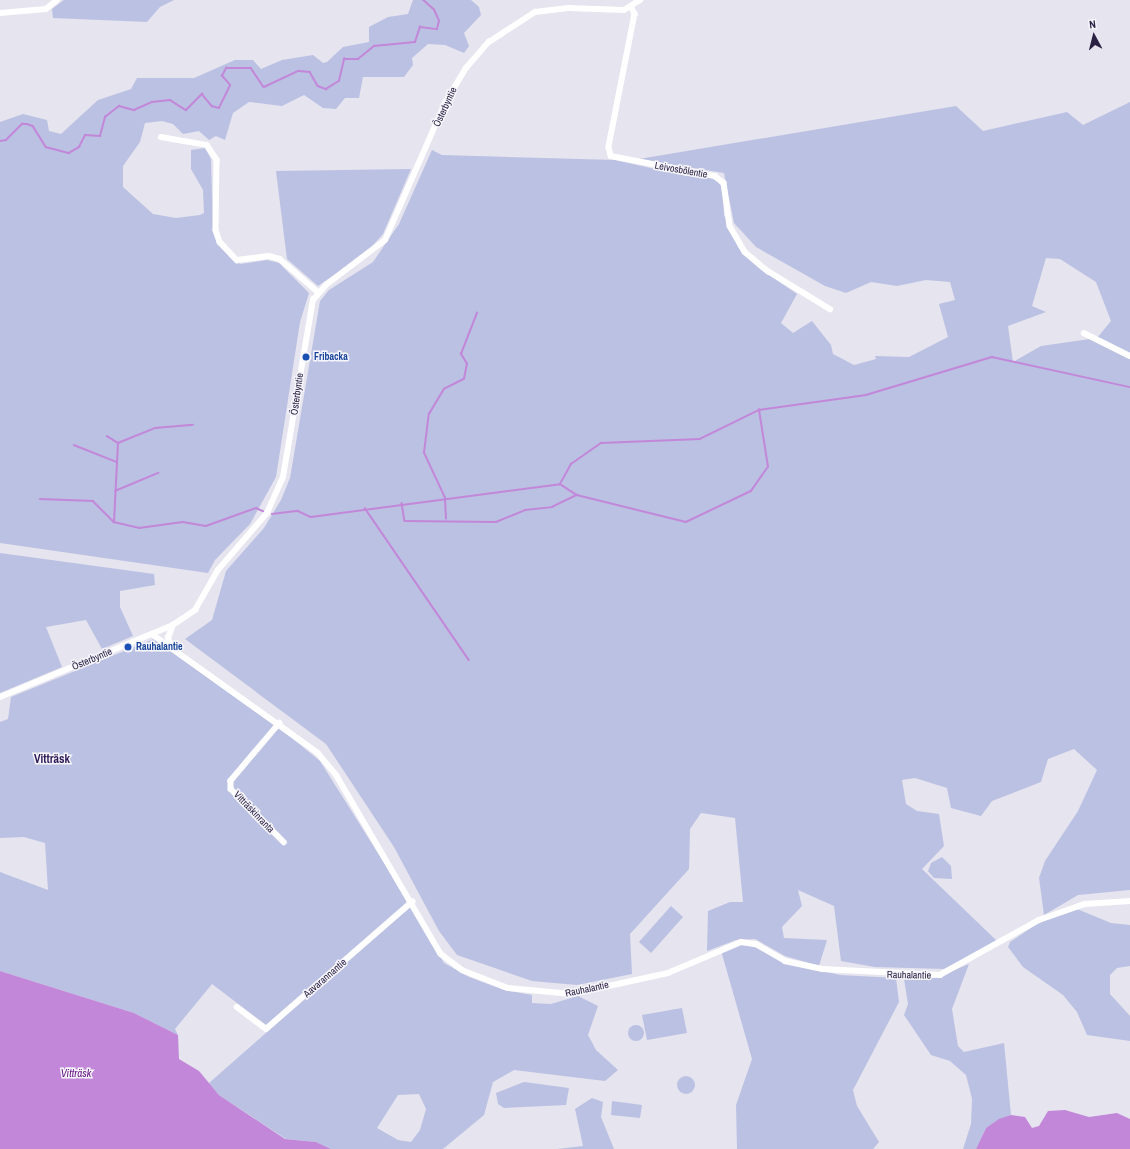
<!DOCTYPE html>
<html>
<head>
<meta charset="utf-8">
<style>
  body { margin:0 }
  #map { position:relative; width:1130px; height:1149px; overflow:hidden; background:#e5e4ef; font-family:"Archivo Narrow",sans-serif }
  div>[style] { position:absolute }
  .green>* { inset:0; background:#bbc1e2 }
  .round { border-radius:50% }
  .water>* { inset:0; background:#c287d9 }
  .stream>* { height:1.5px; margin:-0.75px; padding:0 0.75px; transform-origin:0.75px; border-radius:0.75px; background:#c287d9 }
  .minor>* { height:5.5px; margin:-2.75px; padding:0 2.75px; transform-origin:2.75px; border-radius:2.75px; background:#fff }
  .dots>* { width:11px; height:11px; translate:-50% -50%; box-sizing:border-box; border:2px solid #f5f5fb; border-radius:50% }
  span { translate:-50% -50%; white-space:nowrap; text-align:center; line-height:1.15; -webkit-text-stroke:3px #f5f5fb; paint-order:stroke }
  .street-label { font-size:10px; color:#2b2143 }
  .transit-label { font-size:10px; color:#164399; font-weight:700 }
  .left { translate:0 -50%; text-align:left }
  .water-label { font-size:11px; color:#671486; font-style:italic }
  .quarter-label { font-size:12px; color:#2e1a57; font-weight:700 }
  .north { position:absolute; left:1074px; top:16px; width:40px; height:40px; -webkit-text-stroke:3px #f5f5fb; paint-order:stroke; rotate:353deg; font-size:11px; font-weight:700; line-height:16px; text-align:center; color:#2b2143 }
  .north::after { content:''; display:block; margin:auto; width:14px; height:18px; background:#2b2143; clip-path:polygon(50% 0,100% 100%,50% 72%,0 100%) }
</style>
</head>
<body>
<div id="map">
  <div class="green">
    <i style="clip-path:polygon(64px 0,174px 0,160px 7px,147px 22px,53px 18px,52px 9px)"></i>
    <i style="clip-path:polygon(413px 0,471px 0,479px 7px,481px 15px,464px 33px,469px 46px,464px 53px,445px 45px,428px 44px,412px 58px,413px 65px,404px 77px,363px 77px,359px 98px,345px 98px,336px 109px,323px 108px,304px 95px,282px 106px,249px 102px,233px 113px,225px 140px,216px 136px,209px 140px,199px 131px,183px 134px,173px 124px,162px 121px,145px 123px,140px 142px,123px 166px,123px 187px,153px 214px,176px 218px,200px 215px,204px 213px,203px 190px,191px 169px,191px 150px,205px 148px,211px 159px,213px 233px,219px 246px,240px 264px,267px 260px,279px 263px,309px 293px,300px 322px,276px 477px,250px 524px,215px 560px,208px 573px,0 543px,0 122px,23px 114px,47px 120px,49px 131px,61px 134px,98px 100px,131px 89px,137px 78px,194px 78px,235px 60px,253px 60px,261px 69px,282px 60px,313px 55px,323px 63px,327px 62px,343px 47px,369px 42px,369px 27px,388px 17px,408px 14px)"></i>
    <i style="clip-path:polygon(1130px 102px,1130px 353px,1097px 338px,1111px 321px,1096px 282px,1060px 259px,1046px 258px,1032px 306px,1046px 312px,1008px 326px,1013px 362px,1041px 346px,1090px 339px,1130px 359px,1130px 890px,1078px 895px,1044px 915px,1039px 878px,1045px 861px,1078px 811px,1097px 770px,1074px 749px,1048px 759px,1041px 782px,992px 801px,981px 816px,951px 808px,947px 788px,915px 778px,902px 780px,906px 804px,917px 811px,939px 814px,944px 846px,922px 869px,997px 941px,944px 969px,875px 967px,841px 961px,834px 906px,798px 890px,802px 906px,782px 927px,784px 938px,827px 940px,819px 966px,785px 956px,755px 939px,736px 940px,707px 951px,708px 911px,730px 902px,743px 902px,735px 818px,701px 813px,690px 829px,689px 869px,630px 934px,632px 974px,577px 985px,532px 981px,457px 955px,439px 931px,394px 847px,326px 744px,185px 639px,212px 620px,226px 571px,264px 528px,281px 500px,290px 478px,320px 301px,329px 290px,373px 262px,399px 224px,432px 150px,442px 155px,615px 160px,686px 176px,704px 175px,717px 181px,723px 188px,724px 215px,738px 247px,759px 268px,797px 294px,781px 323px,793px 333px,812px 321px,831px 345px,833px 354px,854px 365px,876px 359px,875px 356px,909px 357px,948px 337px,939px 304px,955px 300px,950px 282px,926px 280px,897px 286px,871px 282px,846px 293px,825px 286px,756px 247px,734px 223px,724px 173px,639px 159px,956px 106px,983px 131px,1067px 112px,1083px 125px)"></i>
    <i style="clip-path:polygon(411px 169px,383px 234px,366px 253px,318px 286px,287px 259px,276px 171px)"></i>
    <i style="clip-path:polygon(0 553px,154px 574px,155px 585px,120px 591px,120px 607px,133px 636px,102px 649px,86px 620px,46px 627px,62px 667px,0 693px)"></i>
    <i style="clip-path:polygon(154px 639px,271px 721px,320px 761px,408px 901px,266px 1025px,212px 984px,175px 1029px,178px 1035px,134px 1013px,0 971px,0 872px,48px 890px,45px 843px,24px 837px,0 838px,0 722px,8px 719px,11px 697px)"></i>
    <i style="clip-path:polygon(942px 857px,951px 866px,952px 879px,934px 878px,928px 871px,931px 863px)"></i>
    <i style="clip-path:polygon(evenodd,411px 906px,444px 963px,469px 977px,504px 990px,532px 995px,532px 1003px,551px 1004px,578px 996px,598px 1006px,588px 1035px,596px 1050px,618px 1070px,605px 1081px,514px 1070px,493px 1082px,484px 1115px,443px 1149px,331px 1149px,316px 1142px,286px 1139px,219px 1095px,209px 1083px,411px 906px,419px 1094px,426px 1109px,420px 1130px,411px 1142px,398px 1140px,377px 1128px,398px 1095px,419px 1094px)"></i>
    <i style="clip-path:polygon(671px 906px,683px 917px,651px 953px,639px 942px)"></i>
    <i style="clip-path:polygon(1077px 909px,1111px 923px,1130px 925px,1130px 966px,1117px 968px,1110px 975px,1110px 994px,1130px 1016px,1130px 1041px,1087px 1035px,1077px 1012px,1063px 995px,1023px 967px,1008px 947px,1010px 942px,1040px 922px)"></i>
    <i style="clip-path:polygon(742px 944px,755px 946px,783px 962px,840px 975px,896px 978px,899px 1002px,853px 1090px,857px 1106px,879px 1142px,873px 1149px,737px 1149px,736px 1105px,752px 1059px,722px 954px,724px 949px)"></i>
    <i style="clip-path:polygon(969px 964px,952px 1009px,958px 1046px,964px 1052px,1004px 1043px,1011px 1115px,986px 1128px,976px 1149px,963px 1149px,971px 1124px,972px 1099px,966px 1075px,950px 1061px,931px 1055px,904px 1015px,908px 1004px,904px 979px,935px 978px)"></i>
    <i style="clip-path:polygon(682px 1008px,687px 1033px,647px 1040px,642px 1015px)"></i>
    <i class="round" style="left:628px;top:1025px;width:16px;height:16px"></i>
    <i class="round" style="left:677px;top:1076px;width:18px;height:18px"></i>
    <i style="clip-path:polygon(524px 1082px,569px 1088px,566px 1105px,504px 1108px,498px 1104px,496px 1093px)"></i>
    <i style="clip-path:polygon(592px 1098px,603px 1102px,601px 1117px,614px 1149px,557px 1149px,583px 1146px,575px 1109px)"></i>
    <i style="clip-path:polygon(612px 1101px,642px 1105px,640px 1118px,611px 1115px)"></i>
  </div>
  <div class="water">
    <i style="clip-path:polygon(0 971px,134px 1013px,178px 1035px,179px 1059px,199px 1071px,219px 1095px,285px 1139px,316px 1142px,331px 1149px,0 1149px)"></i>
    <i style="clip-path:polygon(1065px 1110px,1089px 1117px,1117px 1113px,1130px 1119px,1130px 1149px,976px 1149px,986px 1128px,999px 1119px,1011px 1115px,1025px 1117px,1032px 1128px,1039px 1126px,1048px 1111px)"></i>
  </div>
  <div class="stream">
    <i style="left:0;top:141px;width:6px;rotate:-9deg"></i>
    <i style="left:6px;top:140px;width:23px;rotate:-45deg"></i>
    <i style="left:22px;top:124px;width:5px"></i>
    <i style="left:27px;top:124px;width:6px;rotate:18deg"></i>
    <i style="left:33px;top:126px;width:25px;rotate:58deg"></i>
    <i style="left:46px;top:147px;width:24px;rotate:15deg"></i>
    <i style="left:69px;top:153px;width:12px;rotate:-31deg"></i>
    <i style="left:79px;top:147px;width:13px;rotate:-63deg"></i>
    <i style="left:85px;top:135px;width:15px;rotate:4deg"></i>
    <i style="left:100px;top:136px;width:20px;rotate:-75deg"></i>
    <i style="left:105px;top:117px;width:18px;rotate:-38deg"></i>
    <i style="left:119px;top:106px;width:16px;rotate:15deg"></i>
    <i style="left:134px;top:110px;width:20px;rotate:-24deg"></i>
    <i style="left:152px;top:102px;width:18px;rotate:-6deg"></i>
    <i style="left:170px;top:100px;width:19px;rotate:32deg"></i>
    <i style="left:186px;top:110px;width:23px;rotate:-45deg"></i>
    <i style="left:202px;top:94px;width:16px;rotate:50deg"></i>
    <i style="left:212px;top:106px;width:7px;rotate:16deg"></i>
    <i style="left:219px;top:108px;width:25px;rotate:-64deg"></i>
    <i style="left:230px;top:85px;width:12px;rotate:-132deg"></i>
    <i style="left:222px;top:76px;width:9px;rotate:-63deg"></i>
    <i style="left:226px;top:68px;width:25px"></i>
    <i style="left:251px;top:68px;width:23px;rotate:56deg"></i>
    <i style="left:264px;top:87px;width:38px;rotate:-25deg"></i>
    <i style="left:299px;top:71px;width:11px;rotate:5deg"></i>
    <i style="left:310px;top:72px;width:16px;rotate:60deg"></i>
    <i style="left:318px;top:86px;width:9px;rotate:21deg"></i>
    <i style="left:326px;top:89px;width:15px;rotate:-32deg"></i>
    <i style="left:339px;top:81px;width:23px;rotate:-77deg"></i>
    <i style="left:344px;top:59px;width:14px"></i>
    <i style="left:358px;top:59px;width:21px;rotate:-39deg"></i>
    <i style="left:374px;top:46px;width:41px;rotate:-5.6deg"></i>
    <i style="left:415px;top:42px;width:16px;rotate:-72deg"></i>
    <i style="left:420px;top:27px;width:17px;rotate:7deg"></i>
    <i style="left:437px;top:29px;width:8px;rotate:-76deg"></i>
    <i style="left:439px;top:21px;width:12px;rotate:-114deg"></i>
    <i style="left:434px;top:10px;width:15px;rotate:-138deg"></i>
    <i style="left:107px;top:436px;width:13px;rotate:32deg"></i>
    <i style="left:74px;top:445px;width:46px;rotate:21.6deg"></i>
    <i style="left:560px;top:484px;width:20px;rotate:33deg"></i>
    <i style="left:577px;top:495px;width:112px;rotate:13.9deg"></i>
    <i style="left:686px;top:522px;width:72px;rotate:-25.5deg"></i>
    <i style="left:751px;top:491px;width:29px;rotate:-55deg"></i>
    <i style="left:768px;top:467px;width:58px;rotate:-99deg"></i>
    <i style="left:115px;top:491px;width:47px;rotate:-22.7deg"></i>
    <i style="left:40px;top:499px;width:53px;rotate:2.2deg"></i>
    <i style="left:93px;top:501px;width:30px;rotate:45deg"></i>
    <i style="left:114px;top:522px;width:26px;rotate:13deg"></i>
    <i style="left:139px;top:528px;width:44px;rotate:-7.8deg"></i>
    <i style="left:183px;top:522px;width:23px;rotate:10deg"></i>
    <i style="left:206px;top:526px;width:53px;rotate:-19.8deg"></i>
    <i style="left:256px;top:508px;width:8px;rotate:23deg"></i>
    <i style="left:402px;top:503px;width:18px;rotate:81deg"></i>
    <i style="left:405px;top:521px;width:91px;rotate:0.6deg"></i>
    <i style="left:496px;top:522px;width:31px;rotate:-22deg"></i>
    <i style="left:525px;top:510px;width:27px;rotate:-6deg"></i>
    <i style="left:552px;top:507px;width:28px;rotate:-26deg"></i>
    <i style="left:365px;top:508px;width:184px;rotate:55.6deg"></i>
    <i style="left:272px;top:514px;width:26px;rotate:-7deg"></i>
    <i style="left:298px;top:511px;width:14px;rotate:25deg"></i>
    <i style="left:311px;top:517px;width:251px;rotate:-7.5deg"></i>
    <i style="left:560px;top:484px;width:23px;rotate:-61deg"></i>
    <i style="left:571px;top:464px;width:37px;rotate:-35deg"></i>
    <i style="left:601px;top:443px;width:99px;rotate:-2.3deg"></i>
    <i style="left:700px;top:439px;width:66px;rotate:-26.2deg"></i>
    <i style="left:759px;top:410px;width:108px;rotate:-8deg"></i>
    <i style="left:866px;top:395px;width:132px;rotate:-16.8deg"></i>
    <i style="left:992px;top:357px;width:141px;rotate:12.3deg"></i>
    <i style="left:446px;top:519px;width:21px;rotate:-93deg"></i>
    <i style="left:445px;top:498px;width:50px;rotate:-115deg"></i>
    <i style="left:424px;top:453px;width:39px;rotate:-83deg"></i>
    <i style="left:429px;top:414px;width:29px;rotate:-59deg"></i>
    <i style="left:444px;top:389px;width:22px;rotate:-27deg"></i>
    <i style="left:464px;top:379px;width:15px;rotate:-79deg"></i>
    <i style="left:467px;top:364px;width:12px;rotate:-121deg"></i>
    <i style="left:461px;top:354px;width:44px;rotate:-68.7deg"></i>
    <i style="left:114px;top:522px;width:79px;rotate:-87.1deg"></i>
    <i style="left:118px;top:443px;width:40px;rotate:-22deg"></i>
    <i style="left:155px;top:428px;width:38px;rotate:-5deg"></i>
  </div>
  <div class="minor">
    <i style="left:632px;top:8px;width:7px;rotate:63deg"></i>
    <i style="left:635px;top:14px;width:136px;rotate:101.1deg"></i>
    <i style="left:609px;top:147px;width:9px;rotate:77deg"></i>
    <i style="left:611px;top:156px;width:106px;rotate:10.9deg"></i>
    <i style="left:715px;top:176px;width:11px;rotate:38deg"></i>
    <i style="left:724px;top:183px;width:43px;rotate:82.1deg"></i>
    <i style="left:730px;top:226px;width:30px;rotate:60deg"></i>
    <i style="left:745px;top:252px;width:30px;rotate:40deg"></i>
    <i style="left:768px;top:271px;width:73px;rotate:31.5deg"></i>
    <i style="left:0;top:13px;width:46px;rotate:-5deg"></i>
    <i style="left:46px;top:9px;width:14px;rotate:-39deg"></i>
    <i style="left:161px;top:137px;width:47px;rotate:9.9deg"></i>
    <i style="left:207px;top:145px;width:18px;rotate:56deg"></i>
    <i style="left:217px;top:160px;width:70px;rotate:90.8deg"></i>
    <i style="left:216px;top:230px;width:13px;rotate:72deg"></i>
    <i style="left:220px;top:242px;width:25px;rotate:47deg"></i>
    <i style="left:237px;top:260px;width:32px;rotate:-7deg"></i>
    <i style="left:269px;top:256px;width:11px;rotate:15deg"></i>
    <i style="left:280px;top:259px;width:50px;rotate:41deg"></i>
    <i style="left:1084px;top:333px;width:51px;rotate:26.6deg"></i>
    <i style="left:152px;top:634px;width:204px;rotate:35.6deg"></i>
    <i style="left:318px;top:753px;width:30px;rotate:50deg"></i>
    <i style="left:337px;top:776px;width:206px;rotate:59.7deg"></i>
    <i style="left:441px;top:954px;width:26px;rotate:37deg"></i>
    <i style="left:462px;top:970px;width:49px;rotate:21.4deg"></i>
    <i style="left:508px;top:988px;width:64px;rotate:5.4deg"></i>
    <i style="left:572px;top:994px;width:98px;rotate:-12.3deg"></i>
    <i style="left:668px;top:973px;width:79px;rotate:-23deg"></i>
    <i style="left:741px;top:942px;width:15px;rotate:8deg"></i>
    <i style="left:756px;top:944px;width:34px;rotate:30deg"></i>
    <i style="left:785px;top:961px;width:38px;rotate:12deg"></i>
    <i style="left:822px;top:969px;width:118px;rotate:2.9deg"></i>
    <i style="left:940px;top:975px;width:113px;rotate:-29.1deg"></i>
    <i style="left:1039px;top:920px;width:49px;rotate:-19.2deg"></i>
    <i style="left:1085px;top:904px;width:45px;rotate:-3.8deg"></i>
    <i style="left:171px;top:646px;width:9px;rotate:-111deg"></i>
    <i style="left:168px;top:638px;width:14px;rotate:-69deg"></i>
    <i style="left:0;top:697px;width:187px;rotate:-22.6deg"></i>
    <i style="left:173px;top:625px;width:27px;rotate:-34deg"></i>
    <i style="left:195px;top:610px;width:46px;rotate:-60.1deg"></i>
    <i style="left:218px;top:570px;width:75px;rotate:-49.3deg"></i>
    <i style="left:267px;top:513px;width:39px;rotate:-66deg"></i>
    <i style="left:283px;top:477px;width:180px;rotate:-80.4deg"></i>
    <i style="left:313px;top:300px;width:20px;rotate:-49deg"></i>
    <i style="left:326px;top:285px;width:74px;rotate:-37.3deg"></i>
    <i style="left:385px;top:240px;width:150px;rotate:-66.3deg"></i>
    <i style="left:445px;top:103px;width:41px;rotate:-59deg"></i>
    <i style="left:466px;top:68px;width:35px;rotate:-49deg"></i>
    <i style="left:489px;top:42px;width:55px;rotate:-33.1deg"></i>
    <i style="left:535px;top:12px;width:33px;rotate:-7deg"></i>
    <i style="left:568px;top:8px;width:56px;rotate:2deg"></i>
    <i style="left:624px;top:10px;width:19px;rotate:-32deg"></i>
    <i style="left:280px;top:723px;width:76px;rotate:130.2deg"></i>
    <i style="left:231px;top:781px;width:8px;rotate:90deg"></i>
    <i style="left:231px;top:789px;width:75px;rotate:45deg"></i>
    <i style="left:237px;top:1007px;width:36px;rotate:37deg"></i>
    <i style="left:266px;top:1029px;width:194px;rotate:-41deg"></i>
  </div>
  <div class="dots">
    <i style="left:306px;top:357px;background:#1a4fb4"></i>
    <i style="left:128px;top:647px;background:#1a4fb4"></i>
  </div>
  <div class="street-label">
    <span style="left:445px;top:107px;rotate:-65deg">Österbyntie</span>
    <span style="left:681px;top:170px;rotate:10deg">Leivosbölentie</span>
    <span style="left:297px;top:394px;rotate:-82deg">Österbyntie</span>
    <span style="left:92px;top:659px;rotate:-23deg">Österbyntie</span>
    <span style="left:254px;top:812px;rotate:46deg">Vitträskinranta</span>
    <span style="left:909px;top:975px;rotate:1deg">Rauhalantie</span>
    <span style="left:325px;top:978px;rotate:-41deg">Aavarannantie</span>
    <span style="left:587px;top:989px;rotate:-12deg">Rauhalantie</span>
  </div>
  <div class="transit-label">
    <span class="left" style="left:314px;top:357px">Fribacka</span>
    <span class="left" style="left:136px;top:647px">Rauhalantie</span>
  </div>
  <div class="water-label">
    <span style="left:76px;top:1073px">Vitträsk</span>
  </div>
  <div class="quarter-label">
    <span style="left:52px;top:760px">Vitträsk</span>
  </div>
  <div class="north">N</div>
</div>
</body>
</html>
